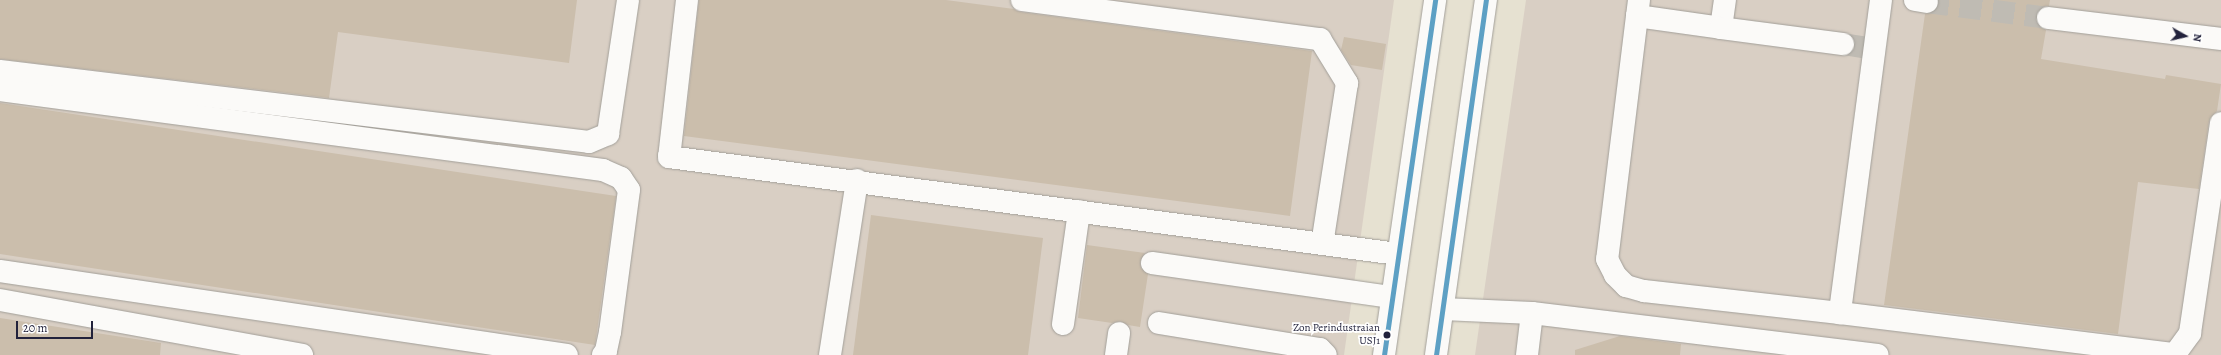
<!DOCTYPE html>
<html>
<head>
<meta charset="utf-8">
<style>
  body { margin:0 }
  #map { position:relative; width:2221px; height:355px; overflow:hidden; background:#e6e1d1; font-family:Alegreya,serif }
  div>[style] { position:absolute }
  .industrial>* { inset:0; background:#d9cfc4 }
  .building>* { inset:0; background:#cbbeac }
  .minor-tunnel>* { height:22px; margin-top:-11px; transform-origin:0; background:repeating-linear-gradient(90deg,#bfbbb3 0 22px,transparent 0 33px) }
  .roads { filter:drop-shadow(0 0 1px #a29f99) drop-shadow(0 0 1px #a29f99) }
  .minor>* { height:22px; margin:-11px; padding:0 11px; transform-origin:11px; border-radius:11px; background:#fbfaf8 }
  .major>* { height:22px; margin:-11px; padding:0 11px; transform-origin:11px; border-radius:11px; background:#fbfaf8 }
  .bus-1>* { height:5px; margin:-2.5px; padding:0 2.5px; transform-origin:2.5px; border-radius:2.5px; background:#5da0c4 }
  .dots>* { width:11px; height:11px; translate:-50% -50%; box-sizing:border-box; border:2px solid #fff; border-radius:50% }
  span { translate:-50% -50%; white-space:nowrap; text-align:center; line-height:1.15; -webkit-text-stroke:3.5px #fff; paint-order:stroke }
  .bus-label { font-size:11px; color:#22223b }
  .right { translate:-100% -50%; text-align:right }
  .north { position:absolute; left:2165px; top:16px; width:40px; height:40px; -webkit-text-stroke:3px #fff; paint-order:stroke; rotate:98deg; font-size:11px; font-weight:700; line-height:16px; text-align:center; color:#22223b }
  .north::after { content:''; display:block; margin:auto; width:14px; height:18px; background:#22223b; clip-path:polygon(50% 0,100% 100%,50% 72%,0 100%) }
  .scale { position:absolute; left:16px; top:321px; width:77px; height:18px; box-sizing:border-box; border:2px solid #22223b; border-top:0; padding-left:5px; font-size:12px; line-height:14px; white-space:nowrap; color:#22223b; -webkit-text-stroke:3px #fff; paint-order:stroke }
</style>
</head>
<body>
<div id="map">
  <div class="industrial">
    <i style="clip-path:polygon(0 0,1394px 0,1344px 355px,0 355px)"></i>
    <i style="clip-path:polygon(1526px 0,2221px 0,2221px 355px,1475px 355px)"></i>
  </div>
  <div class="building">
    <i style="clip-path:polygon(0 0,577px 0,569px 63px,338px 32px,329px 98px,0 59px)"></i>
    <i style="clip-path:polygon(699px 0,946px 0,1014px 9px,1020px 12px,1312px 51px,1290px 216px,684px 136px)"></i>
    <i style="clip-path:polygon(1939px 0,2050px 0,2049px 6px,2043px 7px,2036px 16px,2037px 23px,2046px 30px,2041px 59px,2165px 79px,2166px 75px,2221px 84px,2217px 111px,2209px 121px,2199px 189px,2138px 182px,2118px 334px,1884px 305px,1925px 14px,1936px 10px)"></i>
    <i style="clip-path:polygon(1344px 37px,1386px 44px,1382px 70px,1351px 65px,1341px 50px)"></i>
    <i style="clip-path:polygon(0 103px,616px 196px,595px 345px,0 254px)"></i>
    <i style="clip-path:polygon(871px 215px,1043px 238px,1028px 355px,853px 355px)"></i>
    <i style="clip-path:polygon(1087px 245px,1145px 253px,1140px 262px,1141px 268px,1148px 274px,1140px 327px,1128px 325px,1120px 321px,1112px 323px,1078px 318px)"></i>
    <i style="clip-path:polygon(0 318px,161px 343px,160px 355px,0 355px)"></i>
    <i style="clip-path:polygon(1620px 336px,1681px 344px,1680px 355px,1575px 355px,1575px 350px)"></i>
  </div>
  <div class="minor-tunnel">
    <i style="left:1927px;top:2px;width:122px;rotate:7.5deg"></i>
    <i style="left:1843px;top:44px;width:26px;rotate:9deg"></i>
  </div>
  <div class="roads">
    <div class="minor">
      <i style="left:687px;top:0;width:158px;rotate:96.5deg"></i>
      <i style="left:669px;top:157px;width:735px;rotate:7.58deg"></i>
      <i style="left:1022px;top:0;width:301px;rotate:7.5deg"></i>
      <i style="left:1320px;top:39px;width:52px;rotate:58.5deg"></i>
      <i style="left:1347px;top:83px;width:163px;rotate:98.8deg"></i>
      <i style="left:1639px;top:0;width:16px;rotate:97deg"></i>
      <i style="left:1637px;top:16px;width:85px;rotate:8.1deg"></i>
      <i style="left:1721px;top:28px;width:28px;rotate:-82deg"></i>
      <i style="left:1881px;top:0;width:316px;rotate:97.5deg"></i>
      <i style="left:1840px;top:313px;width:337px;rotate:7deg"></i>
      <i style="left:2175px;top:354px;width:26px;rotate:-54deg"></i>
      <i style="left:2190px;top:333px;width:212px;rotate:-81.6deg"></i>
      <i style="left:1915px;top:0;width:12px;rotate:9deg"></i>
      <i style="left:1637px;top:16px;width:245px;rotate:97deg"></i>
      <i style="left:1607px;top:259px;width:18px;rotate:63deg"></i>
      <i style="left:1615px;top:275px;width:16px;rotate:45deg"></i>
      <i style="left:1626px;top:286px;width:19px;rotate:16deg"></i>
      <i style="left:1644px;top:291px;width:197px;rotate:6.4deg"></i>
      <i style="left:2048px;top:18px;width:174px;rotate:6.9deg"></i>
      <i style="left:1721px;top:28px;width:123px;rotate:7.5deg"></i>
      <i style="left:0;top:71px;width:593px;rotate:6.87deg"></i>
      <i style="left:589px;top:142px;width:21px;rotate:-23deg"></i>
      <i style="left:608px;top:134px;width:135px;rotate:-81.5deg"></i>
      <i style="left:0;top:90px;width:608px;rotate:7.56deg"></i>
      <i style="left:603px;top:170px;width:20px;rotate:24deg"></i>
      <i style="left:621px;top:178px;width:14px;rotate:56deg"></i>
      <i style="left:629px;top:190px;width:143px;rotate:97.6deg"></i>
      <i style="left:610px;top:332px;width:19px;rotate:102deg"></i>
      <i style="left:606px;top:351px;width:5px;rotate:127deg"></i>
      <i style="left:1152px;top:263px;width:242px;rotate:8.1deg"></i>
      <i style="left:0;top:271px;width:573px;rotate:8.43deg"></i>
      <i style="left:0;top:300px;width:307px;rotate:10.3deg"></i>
      <i style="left:1443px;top:309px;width:89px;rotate:2.6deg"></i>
      <i style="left:1532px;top:313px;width:348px;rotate:6.9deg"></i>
      <i style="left:1159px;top:323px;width:163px;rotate:9.2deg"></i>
      <i style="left:1320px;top:349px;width:8px;rotate:45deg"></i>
      <i style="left:1063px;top:324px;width:114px;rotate:-81.9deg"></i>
      <i style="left:830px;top:355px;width:177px;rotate:-81.2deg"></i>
      <i style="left:1116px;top:355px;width:22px;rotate:-82deg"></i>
      <i style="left:1527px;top:355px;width:42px;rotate:-83.2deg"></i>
    </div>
    <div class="major">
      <i style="left:1384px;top:355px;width:359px;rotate:-81.8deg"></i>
      <i style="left:1436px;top:355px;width:359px;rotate:-82deg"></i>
    </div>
  </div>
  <div class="bus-1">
    <i style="left:1384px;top:355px;width:359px;rotate:-81.8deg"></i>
    <i style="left:1436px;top:355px;width:359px;rotate:-82deg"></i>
  </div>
  <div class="dots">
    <i style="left:1387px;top:335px;background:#22223b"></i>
  </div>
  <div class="bus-label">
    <span class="right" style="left:1380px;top:335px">Zon Perindustraian<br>USJ1</span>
  </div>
  <div class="north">N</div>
  <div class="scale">20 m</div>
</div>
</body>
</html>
